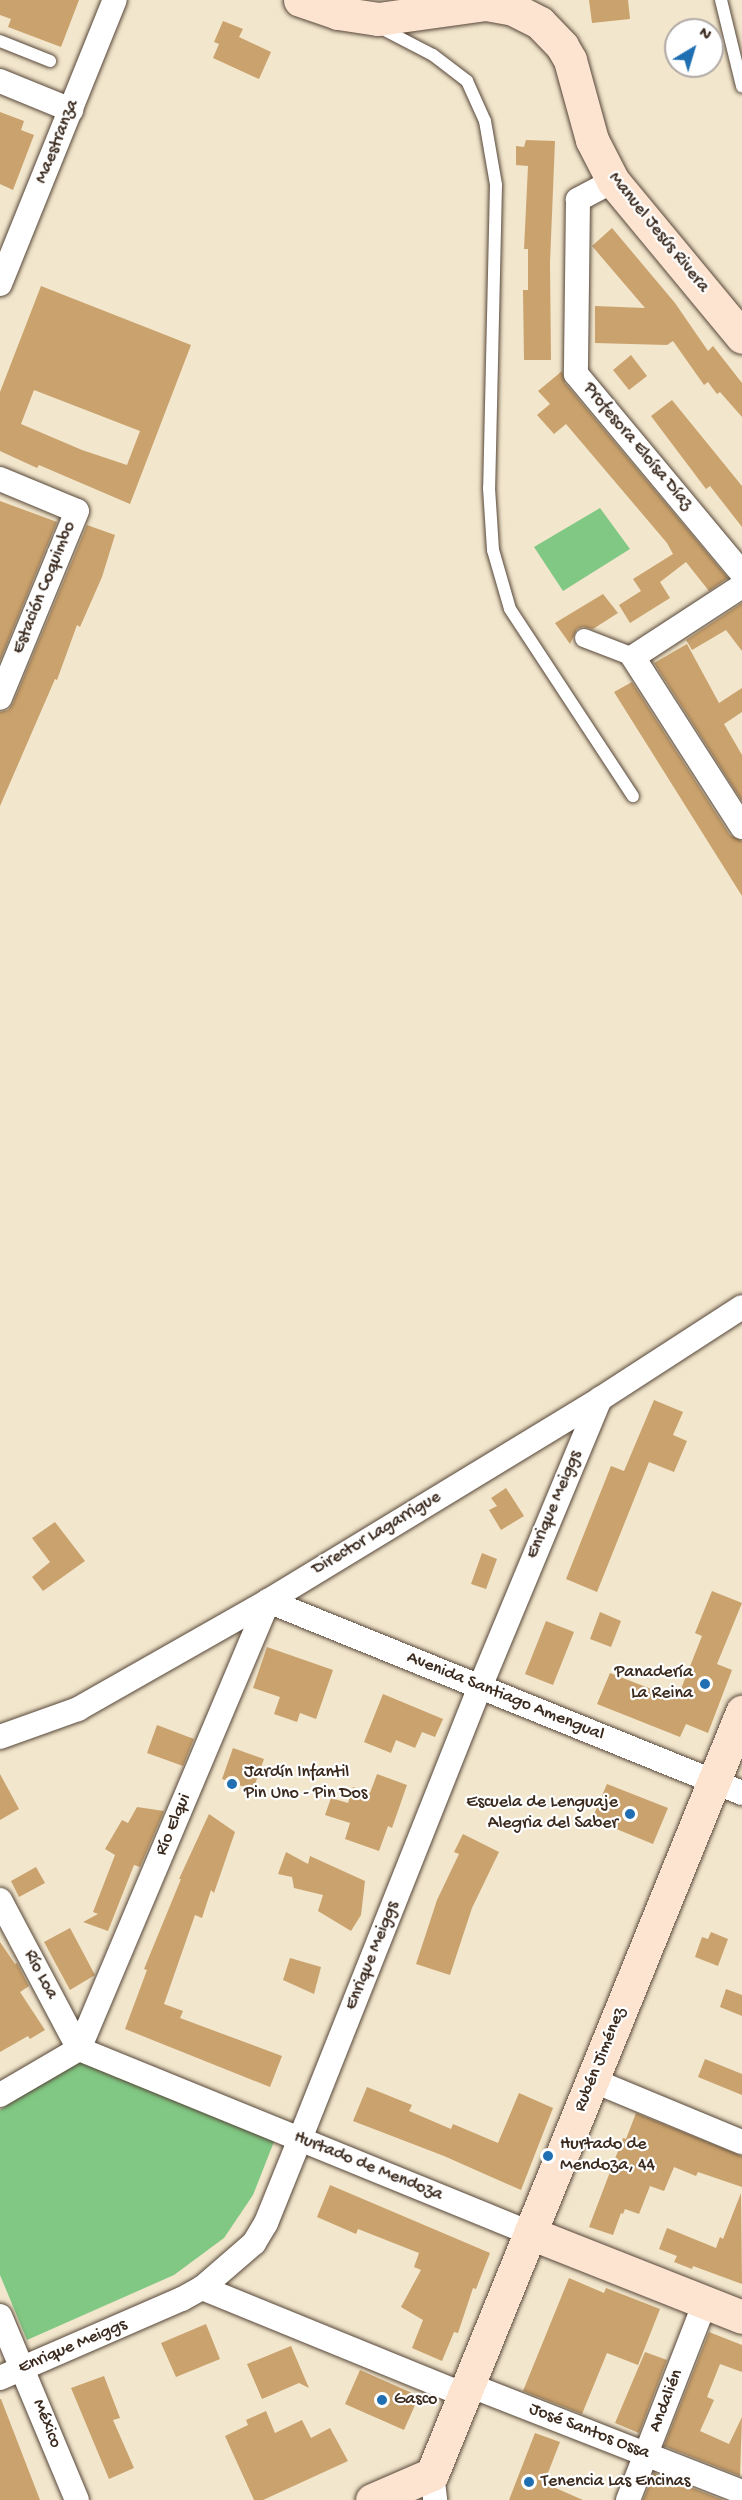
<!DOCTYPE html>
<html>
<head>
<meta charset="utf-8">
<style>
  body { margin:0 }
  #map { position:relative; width:742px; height:2500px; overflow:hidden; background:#f2e6cc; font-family:"Gochi Hand",sans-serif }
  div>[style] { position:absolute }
  .green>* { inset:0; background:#81c884 }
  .building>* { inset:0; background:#caa26d }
  .roads { filter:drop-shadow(0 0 2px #564638) drop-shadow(0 0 2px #564638) }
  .service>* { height:12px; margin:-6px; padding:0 6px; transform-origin:6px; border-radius:6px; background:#fff }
  .pedestrian>* { height:18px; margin:-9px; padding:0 9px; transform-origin:9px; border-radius:9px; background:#fff }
  .minor>* { height:24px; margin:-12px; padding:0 12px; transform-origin:12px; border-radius:12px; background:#fff }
  .secondary>* { height:33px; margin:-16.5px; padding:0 16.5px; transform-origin:16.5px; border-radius:16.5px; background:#fde4d1 }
  .dots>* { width:16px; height:16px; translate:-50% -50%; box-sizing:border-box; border:3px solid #fff; border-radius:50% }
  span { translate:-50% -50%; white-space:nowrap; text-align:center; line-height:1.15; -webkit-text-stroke:4.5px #fff; paint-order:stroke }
  .street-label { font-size:18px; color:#3b2a1e }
  .poi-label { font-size:18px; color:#3b2a1e }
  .right { translate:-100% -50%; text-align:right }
  .left { translate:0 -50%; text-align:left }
  .north { position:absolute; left:664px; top:18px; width:60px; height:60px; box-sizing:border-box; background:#fff; border:2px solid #b1aaa5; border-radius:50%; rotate:38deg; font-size:16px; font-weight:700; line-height:24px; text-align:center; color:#3b2a1e }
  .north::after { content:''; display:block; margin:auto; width:21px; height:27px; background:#1f6fb2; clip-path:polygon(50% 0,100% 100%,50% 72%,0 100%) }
</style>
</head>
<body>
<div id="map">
  <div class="green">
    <i style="clip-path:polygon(600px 508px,630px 549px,563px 591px,534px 547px)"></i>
    <i style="clip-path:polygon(81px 2055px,277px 2134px,253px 2195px,224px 2238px,174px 2275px,27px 2340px,0 2275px,0 2110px)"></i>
  </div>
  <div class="building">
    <i style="clip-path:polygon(0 0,79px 0,61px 47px,8px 27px,11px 19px,0 15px)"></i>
    <i style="clip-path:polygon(589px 0,628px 0,630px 19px,592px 23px)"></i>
    <i style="clip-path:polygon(223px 21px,243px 29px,239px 37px,271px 52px,259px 79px,213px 58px,219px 44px,214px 42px)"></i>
    <i style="clip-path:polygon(0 112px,24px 121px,21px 130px,34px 135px,13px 190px,0 184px)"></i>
    <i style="clip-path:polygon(526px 140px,555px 141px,550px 263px,551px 360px,524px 360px,523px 290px,528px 290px,528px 249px,524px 249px,528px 166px,516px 165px,516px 146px,524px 147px)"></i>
    <i style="clip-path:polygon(612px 228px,675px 303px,708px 351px,713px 346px,742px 383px,742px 417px,720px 392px,717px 394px,708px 382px,704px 385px,673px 341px,667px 345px,595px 343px,595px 306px,645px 308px,592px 246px)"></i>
    <i style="clip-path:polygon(evenodd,41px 286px,191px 345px,130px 504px,39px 465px,37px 468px,0 451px,0 392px,41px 286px,34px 390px,140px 431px,127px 465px,82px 450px,21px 424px,34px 390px)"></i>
    <i style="clip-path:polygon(631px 355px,647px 376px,629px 390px,613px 370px)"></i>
    <i style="clip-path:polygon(562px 371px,565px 383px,728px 578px,709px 591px,686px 562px,660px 582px,670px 598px,630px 623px,619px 605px,641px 591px,633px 579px,673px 554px,667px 543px,566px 424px,554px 434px,537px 415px,550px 404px,538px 391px)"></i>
    <i style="clip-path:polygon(672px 400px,742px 486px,742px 527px,710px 486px,706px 489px,651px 416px)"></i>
    <i style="clip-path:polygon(0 501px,57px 522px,0 661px)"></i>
    <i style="clip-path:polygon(87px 525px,115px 535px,102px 577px,80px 627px,77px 625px,57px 680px,55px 679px,0 806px,0 712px,8px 710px,13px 703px)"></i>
    <i style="clip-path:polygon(603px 594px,618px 613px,593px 629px,583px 627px,577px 629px,570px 644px,555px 623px)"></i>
    <i style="clip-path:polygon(742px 603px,742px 651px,726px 630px,692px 650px,686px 640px)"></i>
    <i style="clip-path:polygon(687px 644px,719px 703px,742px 688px,742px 712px,724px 724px,742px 755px,742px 801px,654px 663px)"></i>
    <i style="clip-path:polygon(632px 682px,730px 835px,742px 841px,742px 896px,614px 692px)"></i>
    <i style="clip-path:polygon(654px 1400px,683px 1412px,673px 1435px,687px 1441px,674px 1472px,649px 1462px,597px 1592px,566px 1579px,611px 1466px,624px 1471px)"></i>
    <i style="clip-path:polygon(506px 1488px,524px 1516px,501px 1530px,489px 1510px,497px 1506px,491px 1498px)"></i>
    <i style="clip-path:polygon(55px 1522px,85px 1561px,43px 1591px,32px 1577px,50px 1562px,32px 1538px)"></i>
    <i style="clip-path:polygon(482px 1553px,497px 1559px,486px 1589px,471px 1584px)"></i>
    <i style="clip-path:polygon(712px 1591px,742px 1603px,717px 1664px,732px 1670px,708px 1733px,686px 1724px,680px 1737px,597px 1704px,610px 1673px,677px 1699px,702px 1636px,695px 1633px)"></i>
    <i style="clip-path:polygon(600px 1612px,621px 1621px,611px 1647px,590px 1639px)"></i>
    <i style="clip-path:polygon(546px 1621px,574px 1632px,553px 1685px,525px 1674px)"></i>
    <i style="clip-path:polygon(267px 1647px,333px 1670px,316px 1719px,300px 1713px,297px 1722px,274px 1714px,280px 1697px,253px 1688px)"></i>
    <i style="clip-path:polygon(383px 1694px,443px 1719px,435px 1737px,422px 1732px,415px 1748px,396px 1740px,391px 1753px,364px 1742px)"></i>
    <i style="clip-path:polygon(157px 1725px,194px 1739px,183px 1766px,147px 1753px)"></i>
    <i style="clip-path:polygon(233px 1748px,264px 1759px,253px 1790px,222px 1779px)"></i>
    <i style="clip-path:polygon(0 1774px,19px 1809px,0 1820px)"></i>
    <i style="clip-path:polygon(377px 1774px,407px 1785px,392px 1828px,388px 1826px,379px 1851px,345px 1839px,350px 1823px,325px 1815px,331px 1798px,348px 1803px,353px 1787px,370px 1793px)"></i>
    <i style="clip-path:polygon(607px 1784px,668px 1808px,653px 1844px,592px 1819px)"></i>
    <i style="clip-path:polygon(137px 1807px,164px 1811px,140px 1867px,134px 1865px,108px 1931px,83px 1922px,98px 1914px,93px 1912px,115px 1855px,105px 1849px,122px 1820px,128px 1823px)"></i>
    <i style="clip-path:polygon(209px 1814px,235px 1832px,214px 1893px,211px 1890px,202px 1918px,195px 1915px,164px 2004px,183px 2011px,180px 2018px,282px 2056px,270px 2087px,125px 2029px,147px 1970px,144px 1969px,181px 1879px,179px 1879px)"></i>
    <i style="clip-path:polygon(463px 1834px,499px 1852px,472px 1908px,450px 1975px,416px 1964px,437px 1900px,459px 1854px,454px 1852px)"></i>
    <i style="clip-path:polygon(286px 1852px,308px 1864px,310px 1856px,365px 1881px,361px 1915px,351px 1931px,318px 1911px,323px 1895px,294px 1888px,292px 1877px,278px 1874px)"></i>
    <i style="clip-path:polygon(36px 1867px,45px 1883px,19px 1897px,11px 1881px)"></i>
    <i style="clip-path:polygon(70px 1928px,95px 1975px,70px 1990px,44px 1942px)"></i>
    <i style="clip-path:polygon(711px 1932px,728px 1939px,718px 1966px,695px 1957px,702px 1937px,708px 1939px)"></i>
    <i style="clip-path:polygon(0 1942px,15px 1964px,17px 1963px,29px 1986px,20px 1992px,45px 2030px,30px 2039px,28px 2036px,0 2052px)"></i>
    <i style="clip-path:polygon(290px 1958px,321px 1967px,314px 1994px,283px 1980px)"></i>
    <i style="clip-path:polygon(726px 1989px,742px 1995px,742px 2016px,720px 2007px)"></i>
    <i style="clip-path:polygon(705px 2059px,742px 2074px,742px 2095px,698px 2077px)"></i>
    <i style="clip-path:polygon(367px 2087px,412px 2105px,409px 2111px,451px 2129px,453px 2124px,498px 2143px,519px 2093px,553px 2108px,521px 2190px,444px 2156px,353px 2121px)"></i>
    <i style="clip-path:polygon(636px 2113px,742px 2156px,742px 2187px,698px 2172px,696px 2176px,674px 2167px,664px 2191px,650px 2186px,639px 2214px,625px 2209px,623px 2214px,621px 2213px,613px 2235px,589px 2227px,623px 2138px,626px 2139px)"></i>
    <i style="clip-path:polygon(330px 2185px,490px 2253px,476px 2289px,473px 2288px,458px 2333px,454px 2332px,442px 2361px,412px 2348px,423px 2320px,401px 2307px,421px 2270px,414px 2267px,419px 2253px,358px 2229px,356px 2234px,317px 2217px)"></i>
    <i style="clip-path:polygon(741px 2193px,742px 2284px,693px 2266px,692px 2269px,674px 2262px,677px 2256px,659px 2249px,667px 2228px,716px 2248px,720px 2237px,723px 2239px)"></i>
    <i style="clip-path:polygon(569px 2278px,604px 2293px,606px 2288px,660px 2309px,638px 2365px,607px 2353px,582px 2414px,523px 2391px)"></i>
    <i style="clip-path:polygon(206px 2324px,220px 2359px,176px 2377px,161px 2343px)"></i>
    <i style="clip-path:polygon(709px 2332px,742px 2345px,742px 2372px,720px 2364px,707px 2397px,714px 2400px,700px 2431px,729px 2444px,742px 2417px,740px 2476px,664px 2446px)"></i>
    <i style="clip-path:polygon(291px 2346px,309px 2388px,299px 2383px,262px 2399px,247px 2364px)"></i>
    <i style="clip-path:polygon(645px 2352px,667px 2360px,639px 2433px,615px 2423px)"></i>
    <i style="clip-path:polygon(360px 2370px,419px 2396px,404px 2430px,345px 2404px)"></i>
    <i style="clip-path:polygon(104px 2376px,120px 2418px,113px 2420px,134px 2468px,109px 2479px,71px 2388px)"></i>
    <i style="clip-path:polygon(0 2399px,1px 2399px,40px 2500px,0 2500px)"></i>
    <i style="clip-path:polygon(266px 2411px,275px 2433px,302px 2420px,311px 2438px,330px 2428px,348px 2461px,263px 2500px,254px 2500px,225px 2436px,248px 2425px,246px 2420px)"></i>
    <i style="clip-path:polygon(535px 2433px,560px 2442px,544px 2483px,583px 2500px,509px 2500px)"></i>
    <i style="clip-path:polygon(654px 2473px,723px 2500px,643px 2500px)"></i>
  </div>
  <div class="roads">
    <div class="service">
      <i style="left:721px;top:0;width:89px;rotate:76.3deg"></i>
      <i style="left:377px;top:26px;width:63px;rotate:27.4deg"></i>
      <i style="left:433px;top:55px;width:43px;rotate:37.4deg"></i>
      <i style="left:467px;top:81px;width:44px;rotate:65.8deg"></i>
      <i style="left:485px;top:121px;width:65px;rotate:80.2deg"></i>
      <i style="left:496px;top:185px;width:303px;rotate:91.3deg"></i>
      <i style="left:489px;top:488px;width:62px;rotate:86.3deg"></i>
      <i style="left:493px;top:550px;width:61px;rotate:73.9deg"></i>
      <i style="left:510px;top:609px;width:224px;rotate:56.7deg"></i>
      <i style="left:0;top:41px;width:54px;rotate:21.8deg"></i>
    </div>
    <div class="pedestrian">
      <i style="left:584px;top:638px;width:53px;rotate:21.2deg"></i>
    </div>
    <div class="minor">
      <i style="left:0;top:81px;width:77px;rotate:22.2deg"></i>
      <i style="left:613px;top:181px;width:40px;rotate:152deg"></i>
      <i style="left:578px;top:200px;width:174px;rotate:90.7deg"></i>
      <i style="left:576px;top:374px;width:259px;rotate:50.2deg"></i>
      <i style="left:0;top:284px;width:306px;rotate:-68deg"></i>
      <i style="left:0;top:479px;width:83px;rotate:22.6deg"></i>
      <i style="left:77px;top:511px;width:202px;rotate:112.4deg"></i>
      <i style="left:742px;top:586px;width:130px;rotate:146.9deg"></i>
      <i style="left:633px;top:657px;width:202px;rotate:57.3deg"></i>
      <i style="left:0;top:1737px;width:83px;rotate:-19.7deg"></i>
      <i style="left:78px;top:1709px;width:219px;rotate:-29.6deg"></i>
      <i style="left:268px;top:1601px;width:389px;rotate:-31.3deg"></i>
      <i style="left:600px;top:1399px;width:169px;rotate:-32.9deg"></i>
      <i style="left:0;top:1900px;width:169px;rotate:62.1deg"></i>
      <i style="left:79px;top:2049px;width:486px;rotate:-67.1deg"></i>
      <i style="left:268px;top:1601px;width:511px;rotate:22.05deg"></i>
      <i style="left:79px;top:2049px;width:487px;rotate:22.2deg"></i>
      <i style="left:592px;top:2080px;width:162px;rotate:22.5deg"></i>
      <i style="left:0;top:2095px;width:91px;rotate:-30.2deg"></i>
      <i style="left:202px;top:2288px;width:283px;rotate:22.2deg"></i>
      <i style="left:0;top:2316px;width:199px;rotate:67.3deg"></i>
      <i style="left:0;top:2378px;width:198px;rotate:-23.5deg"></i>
      <i style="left:182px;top:2299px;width:23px;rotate:-29deg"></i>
      <i style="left:202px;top:2288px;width:69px;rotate:-40.9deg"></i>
      <i style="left:254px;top:2243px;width:23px;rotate:-59deg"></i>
      <i style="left:266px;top:2223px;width:91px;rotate:-68deg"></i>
      <i style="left:300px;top:2139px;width:487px;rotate:-68.3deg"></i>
      <i style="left:480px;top:1687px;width:312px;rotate:-67.4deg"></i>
      <i style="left:469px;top:2385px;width:293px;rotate:21.4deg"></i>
      <i style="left:432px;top:2474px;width:26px;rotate:83deg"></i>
      <i style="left:628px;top:2500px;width:212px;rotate:-68.7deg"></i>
    </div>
    <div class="secondary">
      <i style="left:300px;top:0;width:40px;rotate:18.9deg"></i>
      <i style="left:338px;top:13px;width:40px;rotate:8.5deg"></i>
      <i style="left:378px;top:19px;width:109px;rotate:-7.9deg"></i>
      <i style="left:486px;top:4px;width:27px;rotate:10deg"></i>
      <i style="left:513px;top:9px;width:30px;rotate:27deg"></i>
      <i style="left:540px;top:23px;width:32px;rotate:46deg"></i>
      <i style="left:562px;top:46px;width:16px;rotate:60deg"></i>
      <i style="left:570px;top:60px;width:83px;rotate:74.6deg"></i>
      <i style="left:592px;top:140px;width:46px;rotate:62.9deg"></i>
      <i style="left:613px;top:181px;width:202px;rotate:50.4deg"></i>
      <i style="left:530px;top:2233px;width:228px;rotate:21.6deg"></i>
      <i style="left:372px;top:2500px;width:65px;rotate:-23.4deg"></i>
      <i style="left:432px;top:2474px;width:823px;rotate:-67.86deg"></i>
    </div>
  </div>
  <div class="dots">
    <i style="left:705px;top:1684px;background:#1f6fb2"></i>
    <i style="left:232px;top:1784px;background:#1f6fb2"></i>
    <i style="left:630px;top:1814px;background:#1f6fb2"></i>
    <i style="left:548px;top:2156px;background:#1f6fb2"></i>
    <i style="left:382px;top:2400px;background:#1f6fb2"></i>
    <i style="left:529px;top:2482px;background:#1f6fb2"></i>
  </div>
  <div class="street-label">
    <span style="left:58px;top:142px;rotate:-68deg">Maestranza</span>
    <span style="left:658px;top:233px;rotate:51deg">Manuel Jesús Rivera</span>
    <span style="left:637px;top:447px;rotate:50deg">Profesora Eloísa Díaz</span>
    <span style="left:45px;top:588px;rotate:-68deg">Estación Coquimbo</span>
    <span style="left:555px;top:1505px;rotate:-67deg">Enrique Meiggs</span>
    <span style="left:377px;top:1534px;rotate:-31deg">Director Lagarrigue</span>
    <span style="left:505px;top:1697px;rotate:22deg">Avenida Santiago Amengual</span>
    <span style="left:174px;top:1825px;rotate:-67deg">Río Elqui</span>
    <span style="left:373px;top:1956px;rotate:-68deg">Enrique Meiggs</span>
    <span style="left:40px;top:1975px;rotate:62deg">Río Loa</span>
    <span style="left:601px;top:2060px;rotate:-68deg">Rubén Jiménez</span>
    <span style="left:368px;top:2167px;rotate:22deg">Hurtado de Mendoza</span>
    <span style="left:73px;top:2347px;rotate:-23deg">Enrique Meiggs</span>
    <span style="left:667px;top:2401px;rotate:-69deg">Andalién</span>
    <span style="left:46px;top:2424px;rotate:68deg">México</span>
    <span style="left:589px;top:2432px;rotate:21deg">José Santos Ossa</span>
  </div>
  <div class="poi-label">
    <span class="right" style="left:693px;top:1684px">Panadería<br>La Reina</span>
    <span class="left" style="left:244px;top:1784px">Jardín Infantil<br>Pin Uno - Pin Dos</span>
    <span class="right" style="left:618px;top:1814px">Escuela de Lenguaje<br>Alegria del Saber</span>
    <span class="left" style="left:560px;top:2156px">Hurtado de<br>Mendoza, 44</span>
    <span class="left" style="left:394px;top:2400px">Gasco</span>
    <span class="left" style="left:541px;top:2482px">Tenencia Las Encinas</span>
  </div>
  <div class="north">N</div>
</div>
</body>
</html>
